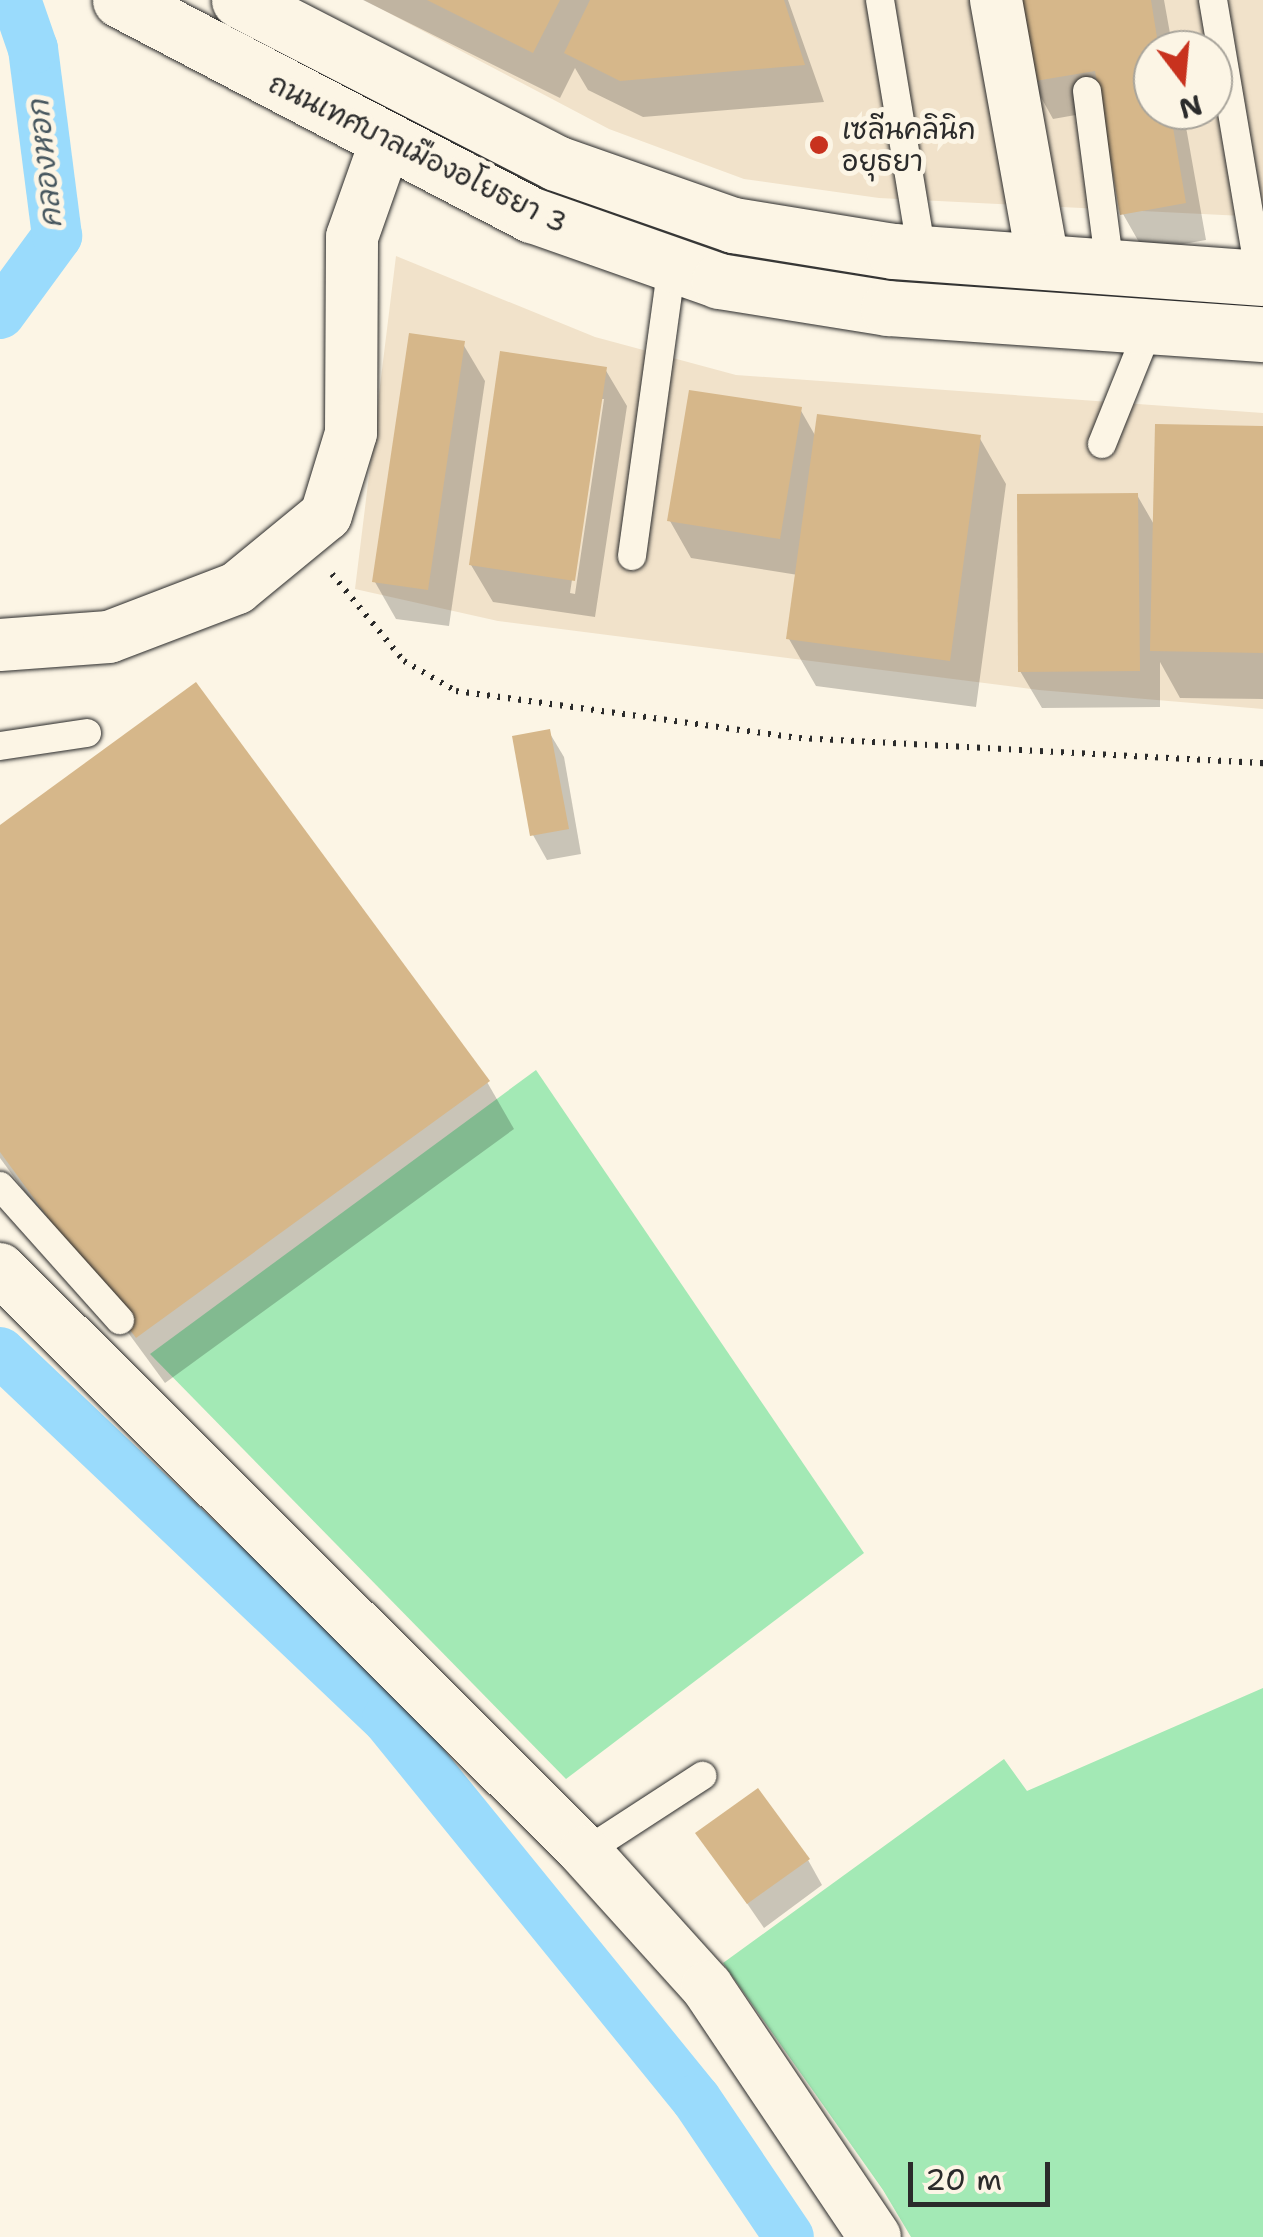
<!DOCTYPE html>
<html>
<head>
<meta charset="utf-8">
<style>
  body { margin:0 }
  #map { position:relative; width:1263px; height:2237px; overflow:hidden; background:#fcf5e5; font-family:"Shantell Sans","Playpen Sans Thai",sans-serif }
  div>[style] { position:absolute }
  .built>* { inset:0; background:#f1e2ca }
  .green>* { inset:0; background:#a3e9b5 }
  .shadow>* { inset:0; background:#0003 }
  .canal>* { height:50px; margin:-25px; padding:0 25px; transform-origin:25px; border-radius:25px; background:#9adbfc }
  .building>* { inset:0; background:#d6b78a }
  .path>* { height:6px; margin-top:-3px; transform-origin:0; background:repeating-linear-gradient(90deg,#2b2b2b 0 2.5px,transparent 0 10.5px) }
  .roads { filter:drop-shadow(0 0 2px #2b2b2b) drop-shadow(0 0 2px #2b2b2b) }
  .lane>* { height:28px; margin:-14px; padding:0 14px; transform-origin:14px; border-radius:14px; background:#fcf5e5 }
  .street>* { height:52px; margin:-26px; padding:0 26px; transform-origin:26px; border-radius:26px; background:#fcf5e5 }
  .secondary>* { height:55px; margin:-27.5px; padding:0 27.5px; transform-origin:27.5px; border-radius:27.5px; background:#fcf5e5 }
  .dots>* { width:28px; height:28px; translate:-50% -50%; box-sizing:border-box; border:5px solid #fcf5e5; border-radius:50% }
  span { translate:-50% -50%; white-space:nowrap; text-align:center; line-height:1.15; -webkit-text-stroke:10px #fcf5e5; paint-order:stroke }
  .poi-label { font-size:28px; color:#2b2b2b }
  .left { translate:0 -50%; text-align:left }
  .street-label { font-size:28px; color:#2b2b2b }
  .water-label { font-size:30px; color:#47575f; font-style:italic }
  .north { position:absolute; left:1133px; top:30px; width:100px; height:100px; box-sizing:border-box; background:#fcf5e5; border:2px solid #a8a49b; border-radius:50%; rotate:164deg; font-size:28px; font-weight:700; line-height:40px; text-align:center; color:#2b2b2b }
  .north::after { content:''; display:block; margin:auto; width:35px; height:45px; background:#c8321e; clip-path:polygon(50% 0,100% 100%,50% 72%,0 100%) }
  .scale { position:absolute; left:908px; top:2162px; width:142px; height:45px; box-sizing:border-box; border:5px solid #2b2b2b; border-top:0; padding-left:12px; font-size:30px; line-height:35px; white-space:nowrap; color:#2b2b2b; -webkit-text-stroke:8px #fcf5e5; paint-order:stroke }
</style>
</head>
<body>
<div id="map">
  <div class="built">
    <i style="clip-path:polygon(evenodd,364px 0,1263px 0,1263px 217px,879px 198px,744px 179px,609px 129px,364px 0,1153px 50px,1213px 50px,1213px 110px,1153px 110px,1153px 50px)"></i>
    <i style="clip-path:polygon(396px 256px,595px 337px,736px 375px,1263px 413px,1263px 709px,1039px 690px,498px 621px,355px 589px)"></i>
  </div>
  <div class="green">
    <i style="clip-path:polygon(536px 1070px,864px 1553px,566px 1779px,150px 1354px)"></i>
    <i style="clip-path:polygon(1263px 1688px,1263px 2237px,911px 2237px,883px 2190px,723px 1963px,1004px 1759px,1027px 1791px)"></i>
  </div>
  <div class="shadow">
    <i style="clip-path:polygon(363px 0,788px 0,824px 102px,643px 117px,588px 90px,575px 68px,560px 98px)"></i>
    <i style="clip-path:polygon(1018px 0,1164px 0,1173px 50px,1153px 50px,1153px 110px,1183px 110px,1206px 240px,1144px 251px,1123px 214px,1104px 110px,1053px 119px,1032px 81px)"></i>
    <i style="clip-path:polygon(463px 344px,485px 381px,449px 626px,396px 619px,375px 582px)"></i>
    <i style="clip-path:polygon(evenodd,605px 369px,627px 406px,595px 617px,493px 602px,471px 565px,605px 369px,599px 399px,604px 399px,575px 594px,570px 593px,599px 399px)"></i>
    <i style="clip-path:polygon(800px 409px,816px 437px,979px 437px,1006px 484px,976px 707px,816px 686px,789px 639px,798px 575px,691px 558px,670px 521px)"></i>
    <i style="clip-path:polygon(1263px 429px,1263px 699px,1180px 698px,1160px 662px,1160px 707px,1042px 708px,1020px 671px,1137px 495px,1156px 528px)"></i>
    <i style="clip-path:polygon(549px 732px,564px 757px,581px 854px,547px 860px,533px 835px)"></i>
    <i style="clip-path:polygon(0 828px,487px 1082px,514px 1129px,165px 1383px,0 1158px)"></i>
    <i style="clip-path:polygon(699px 1834px,808px 1860px,822px 1885px,764px 1928px)"></i>
  </div>
  <div class="canal">
    <i style="left:0;top:314px;width:97px;rotate:-53.8deg"></i>
    <i style="left:57px;top:236px;width:189px;rotate:-97.3deg"></i>
    <i style="left:33px;top:49px;width:52px;rotate:-109.1deg"></i>
    <i style="left:0;top:1352px;width:533px;rotate:43.48deg"></i>
    <i style="left:387px;top:1719px;width:490px;rotate:50.9deg"></i>
    <i style="left:696px;top:2099px;width:166px;rotate:56deg"></i>
  </div>
  <div class="building">
    <i style="clip-path:polygon(427px 0,560px 0,533px 53px)"></i>
    <i style="clip-path:polygon(590px 0,784px 0,805px 65px,620px 81px,564px 53px)"></i>
    <i style="clip-path:polygon(1015px 0,1151px 0,1159px 50px,1153px 50px,1153px 110px,1170px 110px,1186px 203px,1120px 215px,1095px 71px,1029px 82px)"></i>
    <i style="clip-path:polygon(409px 333px,465px 341px,428px 590px,372px 582px)"></i>
    <i style="clip-path:polygon(500px 351px,607px 367px,575px 581px,469px 565px)"></i>
    <i style="clip-path:polygon(689px 390px,802px 407px,780px 539px,667px 521px)"></i>
    <i style="clip-path:polygon(817px 414px,981px 435px,950px 661px,786px 639px)"></i>
    <i style="clip-path:polygon(1155px 424px,1263px 426px,1263px 653px,1150px 651px)"></i>
    <i style="clip-path:polygon(1138px 493px,1140px 671px,1018px 672px,1017px 494px)"></i>
    <i style="clip-path:polygon(196px 682px,490px 1081px,136px 1338px,0 1152px,0 825px)"></i>
    <i style="clip-path:polygon(550px 729px,569px 829px,530px 836px,512px 736px)"></i>
    <i style="clip-path:polygon(758px 1788px,810px 1859px,747px 1904px,695px 1833px)"></i>
  </div>
  <div class="path">
    <i style="left:332px;top:574px;width:113px;rotate:50.4deg"></i>
    <i style="left:404px;top:661px;width:60px;rotate:30deg"></i>
    <i style="left:456px;top:691px;width:346px;rotate:7.8deg"></i>
    <i style="left:799px;top:738px;width:465px;rotate:3.1deg"></i>
  </div>
  <div class="roads">
    <div class="lane">
      <i style="left:880px;top:0;width:256px;rotate:80.6deg"></i>
      <i style="left:1213px;top:0;width:282px;rotate:80.4deg"></i>
      <i style="left:1087px;top:91px;width:177px;rotate:82.6deg"></i>
      <i style="left:1102px;top:444px;width:128px;rotate:-68deg"></i>
      <i style="left:632px;top:556px;width:295px;rotate:-82.2deg"></i>
      <i style="left:0;top:746px;width:88px;rotate:-8.5deg"></i>
      <i style="left:0;top:1186px;width:180px;rotate:48.2deg"></i>
      <i style="left:585px;top:1852px;width:140px;rotate:-33deg"></i>
    </div>
    <div class="street">
      <i style="left:996px;top:0;width:266px;rotate:79.8deg"></i>
      <i style="left:0;top:645px;width:109px;rotate:-4.2deg"></i>
      <i style="left:109px;top:637px;width:137px;rotate:-20.9deg"></i>
      <i style="left:237px;top:588px;width:115px;rotate:-39.4deg"></i>
      <i style="left:326px;top:515px;width:86px;rotate:-73deg"></i>
      <i style="left:351px;top:433px;width:196px;rotate:-89.7deg"></i>
      <i style="left:352px;top:237px;width:102px;rotate:-70.5deg"></i>
      <i style="left:0;top:1269px;width:826px;rotate:44.9deg"></i>
      <i style="left:585px;top:1852px;width:182px;rotate:47.9deg"></i>
      <i style="left:707px;top:1987px;width:301px;rotate:56.1deg"></i>
    </div>
    <div class="secondary">
      <i style="left:120px;top:0;width:465px;rotate:27.6deg"></i>
      <i style="left:532px;top:215px;width:198px;rotate:19.4deg"></i>
      <i style="left:719px;top:281px;width:171px;rotate:9.1deg"></i>
      <i style="left:888px;top:308px;width:376px;rotate:4deg"></i>
      <i style="left:239px;top:0;width:356px;rotate:27.2deg"></i>
      <i style="left:556px;top:163px;width:188px;rotate:19.3deg"></i>
      <i style="left:733px;top:225px;width:163px;rotate:9.2deg"></i>
      <i style="left:894px;top:251px;width:370px;rotate:4.2deg"></i>
    </div>
  </div>
  <div class="dots">
    <i style="left:819px;top:145px;background:#c8321e"></i>
  </div>
  <div class="poi-label">
    <span class="left" style="left:842px;top:145px">เซลีนคลินิก<br>อยุธยา</span>
  </div>
  <div class="street-label">
    <span style="left:418px;top:153px;rotate:26deg">ถนนเทศบาลเมืองอโยธยา 3</span>
  </div>
  <div class="water-label">
    <span style="left:45px;top:164px;rotate:-96deg">คลองหอก</span>
  </div>
  <div class="north">N</div>
  <div class="scale">20 m</div>
</div>
</body>
</html>
